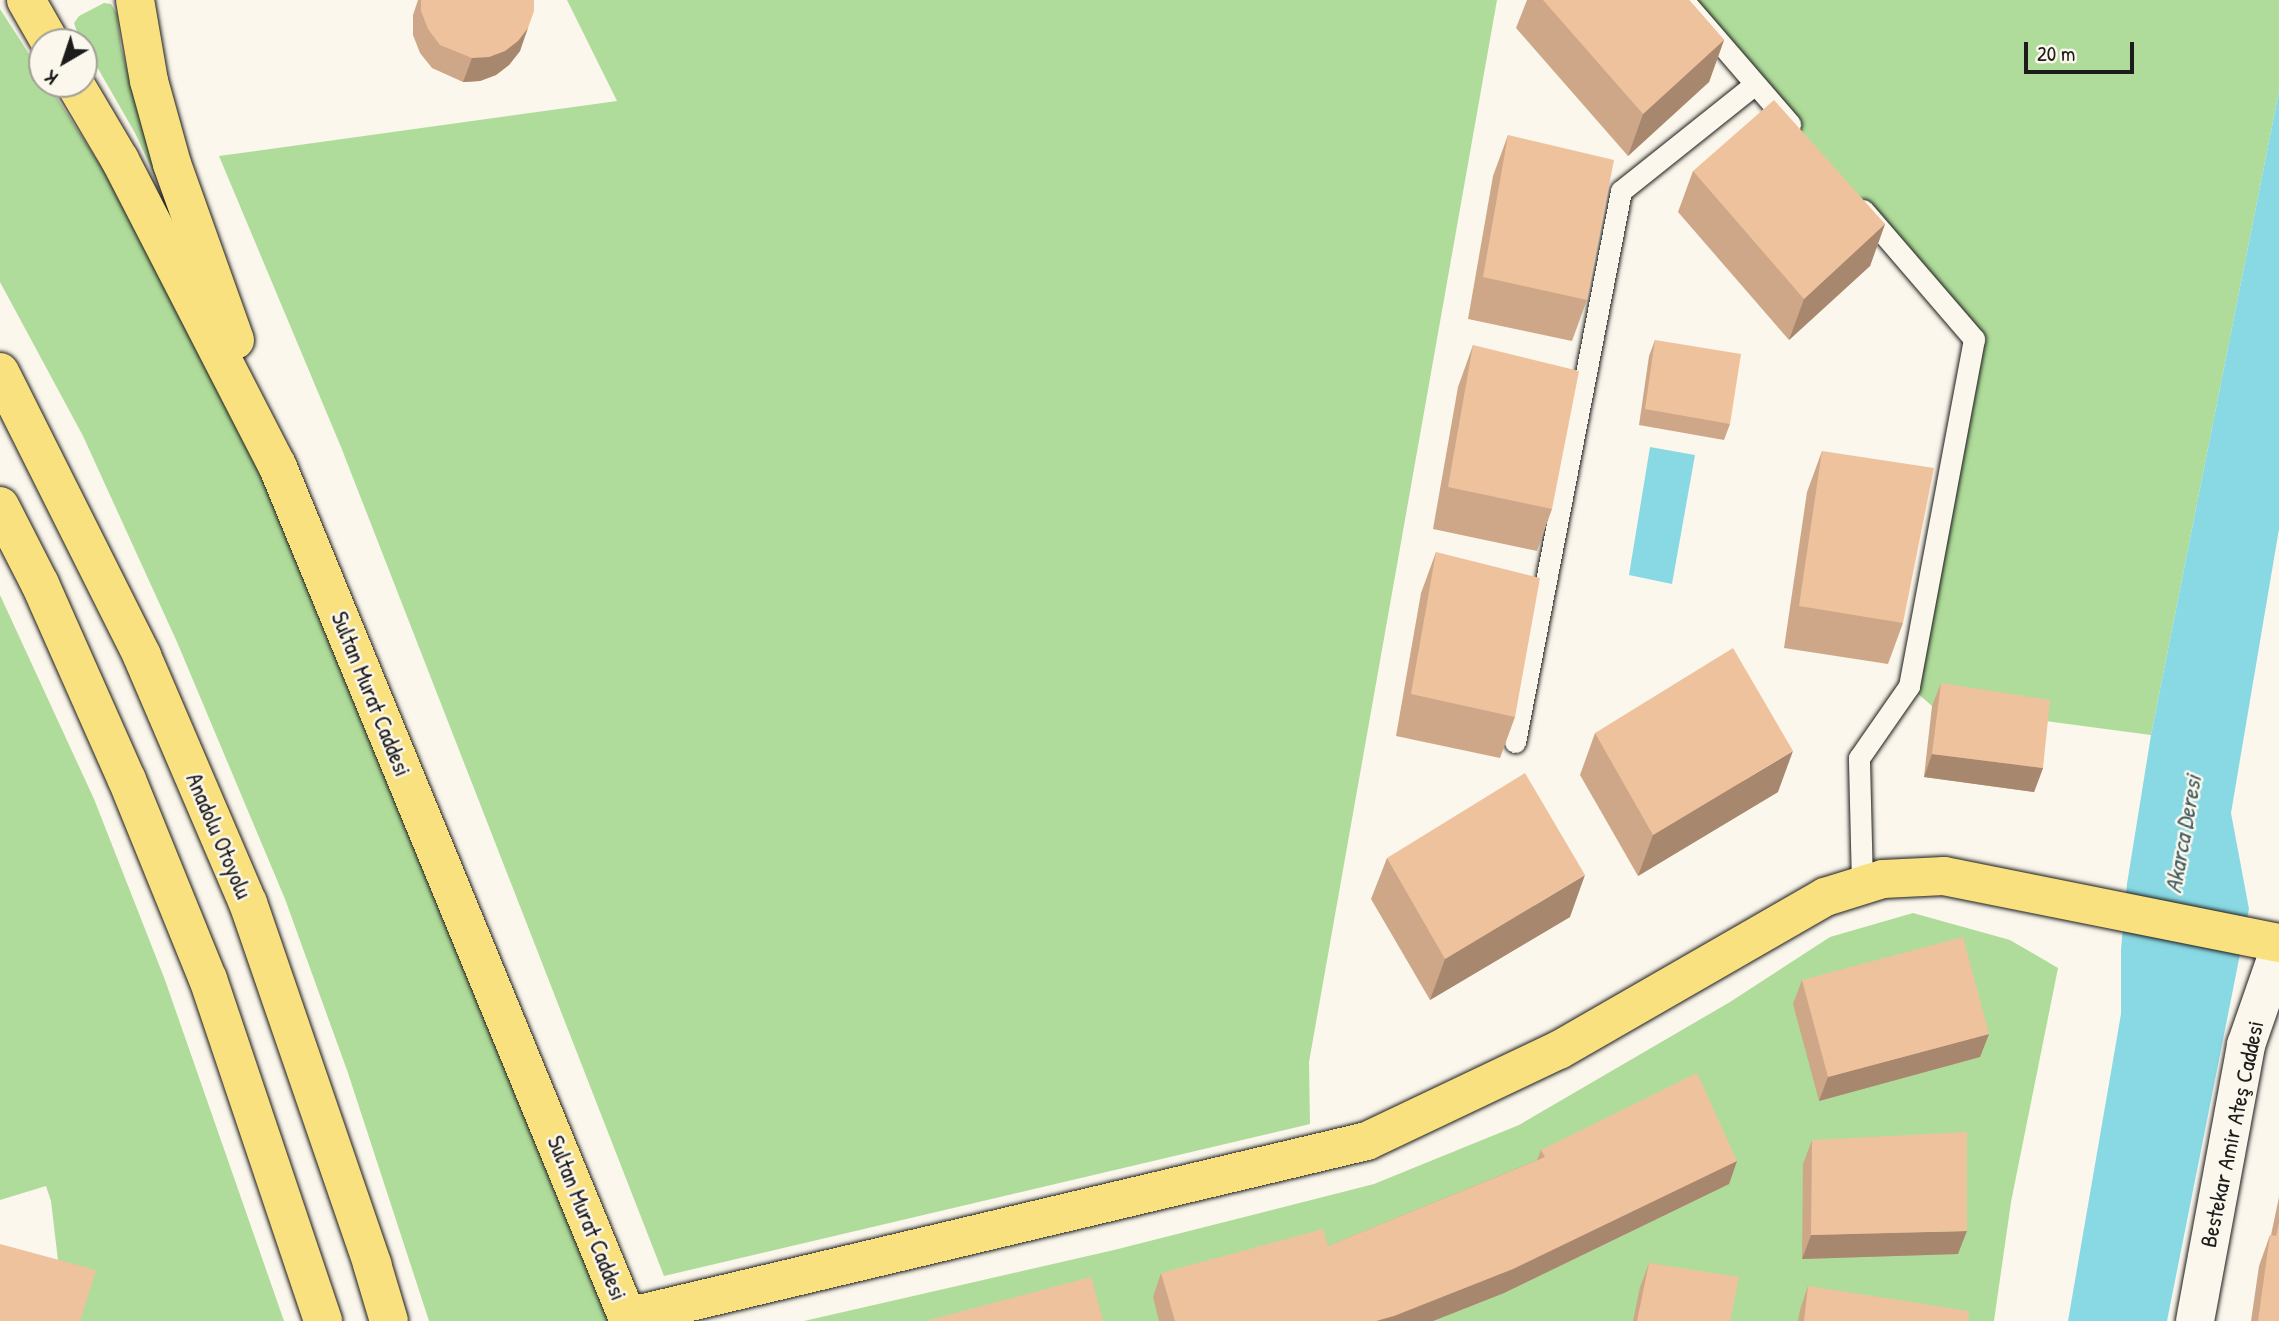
<!DOCTYPE html>
<html>
<head>
<meta charset="utf-8">
<style>
  body { margin:0 }
  #map { position:relative; width:2279px; height:1321px; overflow:hidden; background:#fbf7ec; font-family:"Patrick Hand",sans-serif }
  div>[style] { position:absolute }
  .green>* { inset:0; background:#afdc9a }
  .water>* { inset:0; background:#89d9e4 }
  .roads { filter:drop-shadow(0 0 2px #1c1c1c) drop-shadow(0 0 2px #1c1c1c) }
  .lane>* { height:21px; margin:-10.5px; padding:0 10.5px; transform-origin:10.5px; border-radius:10.5px; background:#fbf7ec }
  .street>* { height:38px; margin:-19px; padding:0 19px; transform-origin:19px; border-radius:19px; background:#fbf7ec }
  .primary>* { height:38px; margin:-19px; padding:0 19px; transform-origin:19px; border-radius:19px; background:#fae180 }
  .highway>* { height:38px; margin:-19px; padding:0 19px; transform-origin:19px; border-radius:19px; background:#fae180 }
  .wall>* { inset:0; background:#cea788 }
  .shaded-wall>* { inset:0; background:#a7886f }
  .building>* { inset:0; background:#efc29e }
  span { translate:-50% -50%; white-space:nowrap; text-align:center; line-height:1.15; -webkit-text-stroke:5px #fbf7ec; paint-order:stroke }
  .street-label { font-size:23px; color:#1c1c1c }
  .water-label { font-size:24px; color:#425e62; font-style:italic }
  .north { position:absolute; left:28px; top:28px; width:70px; height:70px; box-sizing:border-box; background:#fbf7ec; border:2px solid #a29f99; border-radius:50%; rotate:219deg; font-size:19px; font-weight:700; line-height:28px; text-align:center; color:#1c1c1c }
  .north::after { content:''; display:block; margin:auto; width:24px; height:32px; background:#1c1c1c; clip-path:polygon(50% 0,100% 100%,50% 72%,0 100%) }
  .scale { position:absolute; left:2024px; top:42px; width:110px; height:32px; box-sizing:border-box; border:4px solid #1c1c1c; border-top:0; padding-left:9px; font-size:21px; line-height:24px; white-space:nowrap; color:#1c1c1c; -webkit-text-stroke:5px #fbf7ec; paint-order:stroke }
</style>
</head>
<body>
<div id="map">
  <div class="green">
    <i style="clip-path:polygon(567px 0,1497px 0,1309px 1062px,1310px 1124px,664px 1276px,341px 447px,219px 156px,617px 101px)"></i>
    <i style="clip-path:polygon(1683px 0,2279px 0,2279px 91px,2151px 735px,1932px 706px,1909px 686px,1974px 339px)"></i>
    <i style="clip-path:polygon(104px 3px,111px 4px,117px 14px,121px 47px,135px 101px,204px 281px,135px 133px,77px 32px,74px 23px,79px 16px)"></i>
    <i style="clip-path:polygon(0 9px,42px 74px,42px 84px,48px 84px,122px 199px,261px 470px,609px 1321px,429px 1321px,348px 1073px,285px 899px,177px 642px,83px 436px,0 282px)"></i>
    <i style="clip-path:polygon(0 595px,94px 799px,165px 980px,284px 1321px,79px 1321px,59px 1269px,51px 1201px,46px 1186px,0 1200px)"></i>
    <i style="clip-path:polygon(1913px 913px,2010px 940px,2058px 968px,2011px 1202px,1994px 1321px,804px 1321px,1114px 1250px,1374px 1184px,1519px 1125px,1730px 1002px,1830px 937px)"></i>
  </div>
  <div class="water">
    <i style="clip-path:polygon(2279px 91px,2279px 529px,2231px 813px,2249px 909px,2167px 1321px,2068px 1321px,2121px 1014px,2121px 949px,2127px 884px,2151px 735px)"></i>
    <i style="clip-path:polygon(1650px 447px,1695px 455px,1672px 584px,1629px 575px)"></i>
  </div>
  <div class="roads">
    <div class="lane">
      <i style="left:1683px;top:0;width:164px;rotate:49.2deg"></i>
      <i style="left:1515px;top:742px;width:561px;rotate:-79.11deg"></i>
      <i style="left:1621px;top:191px;width:171px;rotate:-38.6deg"></i>
      <i style="left:1862px;top:884px;width:126px;rotate:-91.4deg"></i>
      <i style="left:1859px;top:758px;width:88px;rotate:-55.2deg"></i>
      <i style="left:1909px;top:686px;width:353px;rotate:-79.4deg"></i>
      <i style="left:1974px;top:339px;width:170px;rotate:-130.7deg"></i>
    </div>
    <div class="street">
      <i style="left:2195px;top:1321px;width:281px;rotate:-79.5deg"></i>
      <i style="left:2246px;top:1045px;width:101px;rotate:-70.8deg"></i>
    </div>
    <div class="primary">
      <i style="left:26px;top:0;width:48px;rotate:60.3deg"></i>
      <i style="left:135px;top:0;width:82px;rotate:80.2deg"></i>
      <i style="left:149px;top:81px;width:86px;rotate:74.5deg"></i>
      <i style="left:172px;top:164px;width:187px;rotate:70.3deg"></i>
      <i style="left:75px;top:84px;width:88px;rotate:59.4deg"></i>
      <i style="left:120px;top:160px;width:343px;rotate:62.8deg"></i>
      <i style="left:277px;top:465px;width:926px;rotate:67.65deg"></i>
      <i style="left:627px;top:1317px;width:761px;rotate:-13.38deg"></i>
      <i style="left:1367px;top:1141px;width:212px;rotate:-25.4deg"></i>
      <i style="left:1559px;top:1050px;width:307px;rotate:-29.9deg"></i>
      <i style="left:1825px;top:897px;width:61px;rotate:-17.2deg"></i>
      <i style="left:1883px;top:879px;width:61px;rotate:-2.8deg"></i>
      <i style="left:1944px;top:876px;width:342px;rotate:11.3deg"></i>
    </div>
    <div class="highway">
      <i style="left:0;top:372px;width:318px;rotate:63.4deg"></i>
      <i style="left:142px;top:656px;width:269px;rotate:66.8deg"></i>
      <i style="left:248px;top:903px;width:382px;rotate:71deg"></i>
      <i style="left:372px;top:1264px;width:59px;rotate:73.4deg"></i>
      <i style="left:0;top:506px;width:88px;rotate:62.9deg"></i>
      <i style="left:40px;top:584px;width:214px;rotate:66.1deg"></i>
      <i style="left:127px;top:780px;width:215px;rotate:67.9deg"></i>
      <i style="left:208px;top:979px;width:361px;rotate:71.4deg"></i>
    </div>
  </div>
  <div class="wall">
    <i style="clip-path:polygon(418px 0,534px 0,520px 51px,509px 65px,496px 75px,480px 81px,463px 82px,432px 68px,420px 53px,413px 35px,413px 15px)"></i>
    <i style="clip-path:polygon(1527px 0,1689px 0,1724px 40px,1709px 82px,1628px 156px,1516px 28px)"></i>
    <i style="clip-path:polygon(1508px 135px,1587px 300px,1572px 341px,1468px 319px,1493px 176px)"></i>
    <i style="clip-path:polygon(1693px 171px,1885px 224px,1870px 266px,1789px 340px,1678px 212px)"></i>
    <i style="clip-path:polygon(1655px 340px,1730px 424px,1724px 440px,1639px 425px,1649px 356px)"></i>
    <i style="clip-path:polygon(1473px 345px,1552px 509px,1537px 551px,1433px 529px,1458px 387px)"></i>
    <i style="clip-path:polygon(1822px 451px,1903px 623px,1888px 664px,1784px 648px,1807px 492px)"></i>
    <i style="clip-path:polygon(1436px 552px,1515px 717px,1500px 758px,1396px 736px,1421px 593px)"></i>
    <i style="clip-path:polygon(1941px 683px,2043px 768px,2034px 792px,1924px 777px,1932px 706px)"></i>
    <i style="clip-path:polygon(1595px 733px,1778px 792px,1638px 876px,1580px 775px)"></i>
    <i style="clip-path:polygon(1387px 858px,1570px 917px,1430px 1000px,1371px 899px)"></i>
    <i style="clip-path:polygon(1802px 980px,1989px 1034px,1980px 1057px,1819px 1101px,1793px 1004px)"></i>
    <i style="clip-path:polygon(1812px 1140px,1958px 1254px,1802px 1259px,1803px 1164px)"></i>
    <i style="clip-path:polygon(1541px 1150px,1737px 1161px,1729px 1184px,1504px 1293px,1433px 1321px,1159px 1321px,1153px 1297px,1161px 1273px,1328px 1246px,1537px 1160px)"></i>
    <i style="clip-path:polygon(2279px 1197px,2279px 1321px,2251px 1321px,2259px 1266px,2270px 1235px,2271px 1235px)"></i>
    <i style="clip-path:polygon(1649px 1263px,1730px 1321px,1633px 1321px,1640px 1287px)"></i>
    <i style="clip-path:polygon(1808px 1286px,1968px 1321px,1798px 1321px,1800px 1310px)"></i>
  </div>
  <div class="shaded-wall">
    <i style="clip-path:polygon(528px 28px,520px 51px,509px 65px,496px 75px,480px 81px,463px 82px,472px 58px)"></i>
    <i style="clip-path:polygon(1724px 40px,1709px 82px,1628px 156px,1643px 114px)"></i>
    <i style="clip-path:polygon(1885px 224px,1870px 266px,1789px 340px,1804px 299px)"></i>
    <i style="clip-path:polygon(1793px 751px,1778px 792px,1638px 876px,1653px 835px)"></i>
    <i style="clip-path:polygon(1932px 754px,2043px 768px,2034px 792px,1924px 777px)"></i>
    <i style="clip-path:polygon(1585px 875px,1570px 917px,1430px 1000px,1445px 959px)"></i>
    <i style="clip-path:polygon(1989px 1034px,1980px 1057px,1819px 1101px,1828px 1077px)"></i>
    <i style="clip-path:polygon(1737px 1161px,1729px 1184px,1504px 1293px,1433px 1321px,1376px 1321px)"></i>
    <i style="clip-path:polygon(1967px 1231px,1958px 1254px,1802px 1259px,1811px 1235px)"></i>
  </div>
  <div class="building">
    <i style="clip-path:polygon(421px 0,534px 0,534px 11px,528px 28px,518px 41px,505px 51px,489px 57px,472px 58px,440px 45px,428px 29px,421px 11px)"></i>
    <i style="clip-path:polygon(1543px 0,1689px 0,1724px 40px,1643px 114px)"></i>
    <i style="clip-path:polygon(1774px 100px,1885px 224px,1804px 299px,1693px 171px)"></i>
    <i style="clip-path:polygon(1508px 135px,1614px 160px,1587px 300px,1483px 277px)"></i>
    <i style="clip-path:polygon(1655px 340px,1741px 354px,1730px 424px,1645px 409px)"></i>
    <i style="clip-path:polygon(1473px 345px,1579px 371px,1552px 509px,1448px 487px)"></i>
    <i style="clip-path:polygon(1822px 451px,1934px 468px,1903px 623px,1799px 606px)"></i>
    <i style="clip-path:polygon(1436px 552px,1540px 578px,1515px 717px,1411px 694px)"></i>
    <i style="clip-path:polygon(1733px 648px,1793px 751px,1653px 835px,1595px 733px)"></i>
    <i style="clip-path:polygon(1941px 683px,2050px 700px,2043px 768px,1932px 754px)"></i>
    <i style="clip-path:polygon(1525px 773px,1585px 875px,1445px 959px,1387px 858px)"></i>
    <i style="clip-path:polygon(1963px 937px,1989px 1034px,1828px 1077px,1802px 980px)"></i>
    <i style="clip-path:polygon(1697px 1073px,1737px 1161px,1513px 1269px,1394px 1316px,1376px 1321px,1175px 1321px,1161px 1273px,1323px 1229px,1328px 1246px,1545px 1157px,1541px 1150px)"></i>
    <i style="clip-path:polygon(1967px 1132px,1967px 1231px,1811px 1235px,1812px 1140px)"></i>
    <i style="clip-path:polygon(2279px 1223px,2279px 1321px,2258px 1321px,2270px 1235px,2276px 1236px)"></i>
    <i style="clip-path:polygon(0 1244px,96px 1270px,80px 1321px,0 1321px)"></i>
    <i style="clip-path:polygon(1649px 1263px,1739px 1277px,1730px 1321px,1637px 1321px)"></i>
    <i style="clip-path:polygon(1091px 1277px,1103px 1321px,929px 1321px,929px 1320px)"></i>
    <i style="clip-path:polygon(1808px 1286px,1969px 1311px,1968px 1321px,1804px 1321px)"></i>
  </div>
  <div class="street-label">
    <span style="left:371px;top:694px;rotate:68deg">Sultan Murat Caddesi</span>
    <span style="left:219px;top:836px;rotate:67deg">Anadolu Otoyolu</span>
    <span style="left:2232px;top:1134px;rotate:-78deg">Bestekar Amir Ateş Caddesi</span>
    <span style="left:587px;top:1218px;rotate:68deg">Sultan Murat Caddesi</span>
  </div>
  <div class="water-label">
    <span style="left:2183px;top:834px;rotate:-80deg">Akarca Deresi</span>
  </div>
  <div class="north">K</div>
  <div class="scale">20 m</div>
</div>
</body>
</html>
